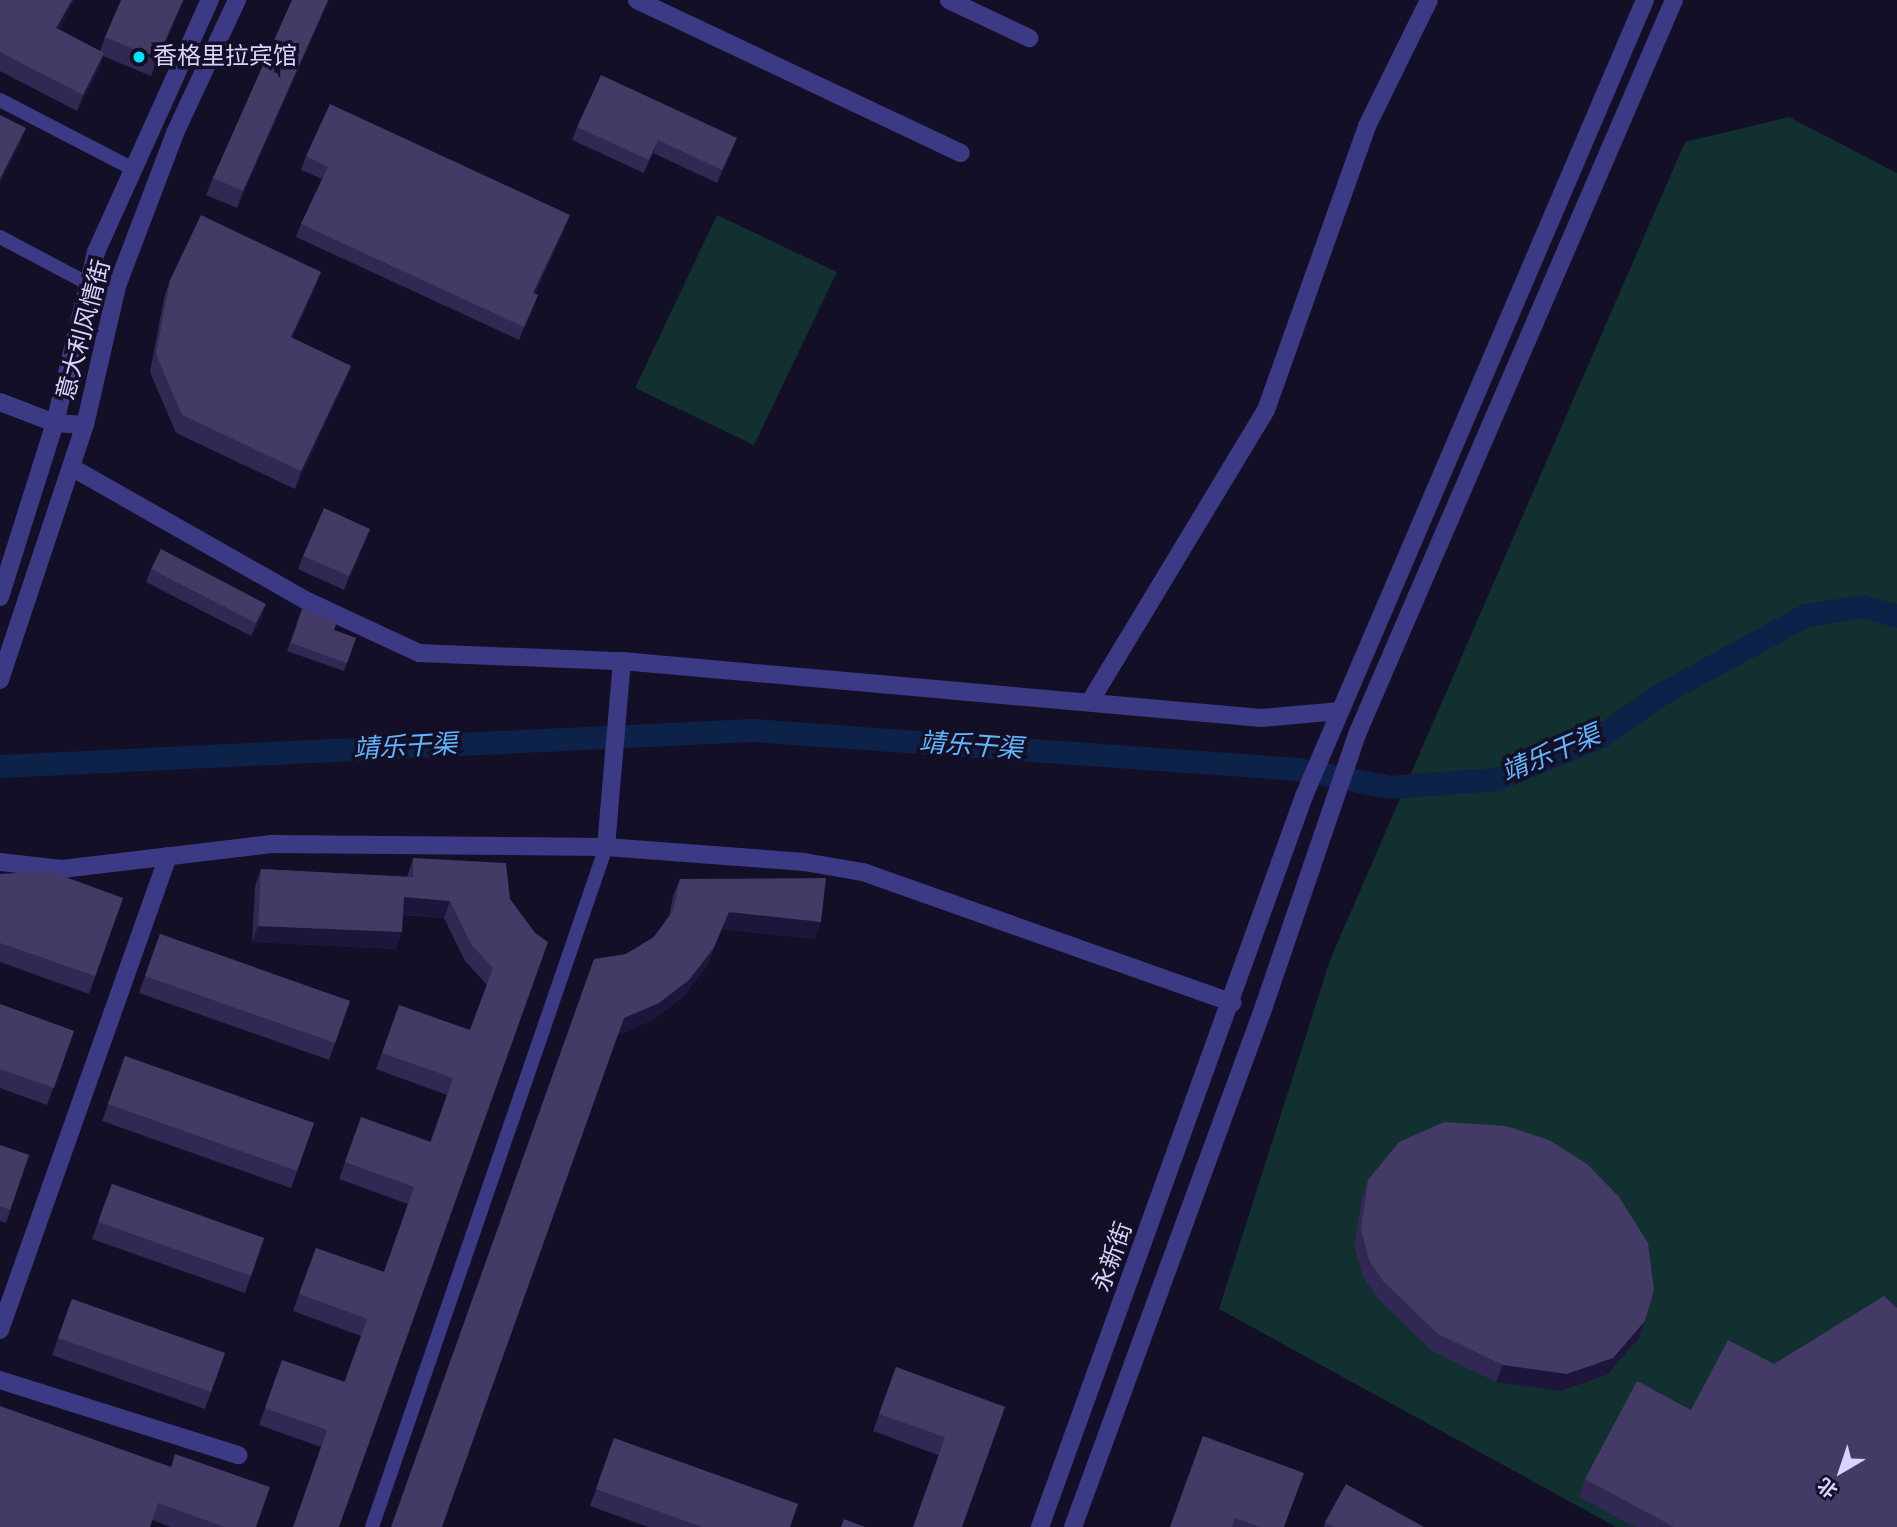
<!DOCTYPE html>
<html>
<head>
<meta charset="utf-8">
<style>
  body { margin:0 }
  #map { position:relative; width:1897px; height:1527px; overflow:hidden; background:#130f26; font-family:Roboto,"Noto Sans SC",sans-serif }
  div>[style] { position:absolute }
  .green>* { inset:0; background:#12302f }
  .canal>* { height:23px; margin:-11.5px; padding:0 11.5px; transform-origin:11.5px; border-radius:11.5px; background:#0c2248 }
  .pedestrian>* { height:14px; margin:-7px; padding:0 7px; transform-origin:7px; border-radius:7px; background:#3d3a85 }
  .minor>* { height:18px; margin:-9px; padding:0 9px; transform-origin:9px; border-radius:9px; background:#3d3a85 }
  .tertiary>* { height:18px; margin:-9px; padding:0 9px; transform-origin:9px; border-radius:9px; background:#3d3a85 }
  .wall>* { inset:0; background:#312854 }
  .shaded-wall>* { inset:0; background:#1d163a }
  .building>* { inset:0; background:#433a66 }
  .dots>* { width:19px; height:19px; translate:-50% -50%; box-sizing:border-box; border:4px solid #130f26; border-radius:50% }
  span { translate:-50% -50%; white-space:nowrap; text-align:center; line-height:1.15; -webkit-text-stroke:7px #130f26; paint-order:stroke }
  .poi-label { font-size:24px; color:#d9d4ff }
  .left { translate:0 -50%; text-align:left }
  .street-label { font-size:24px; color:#d9d4ff }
  .water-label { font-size:26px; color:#62b6ff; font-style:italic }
  .north { position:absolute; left:1806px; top:1436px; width:70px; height:70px; -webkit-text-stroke:5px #130f26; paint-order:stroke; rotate:219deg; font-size:19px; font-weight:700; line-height:28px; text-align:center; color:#d9d4ff }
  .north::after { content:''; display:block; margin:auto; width:24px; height:32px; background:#d9d4ff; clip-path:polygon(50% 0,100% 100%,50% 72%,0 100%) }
</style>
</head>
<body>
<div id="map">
  <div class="green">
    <i style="clip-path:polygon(1789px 117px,1897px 173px,1897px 1527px,1616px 1527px,1219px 1309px,1330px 960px,1685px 142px)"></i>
    <i style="clip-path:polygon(717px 215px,837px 272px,754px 445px,635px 388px)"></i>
  </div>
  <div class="canal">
    <i style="left:0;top:766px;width:753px;rotate:-2.74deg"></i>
    <i style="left:752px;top:730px;width:548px;rotate:4.08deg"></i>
    <i style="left:1299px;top:769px;width:92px;rotate:11.3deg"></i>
    <i style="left:1389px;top:787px;width:108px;rotate:-4.2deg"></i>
    <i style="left:1497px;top:779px;width:113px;rotate:-22.5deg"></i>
    <i style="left:1601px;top:736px;width:71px;rotate:-35.3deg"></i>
    <i style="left:1659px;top:695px;width:167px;rotate:-28.6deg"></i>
    <i style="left:1806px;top:615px;width:57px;rotate:-9.1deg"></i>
    <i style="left:1862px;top:606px;width:36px;rotate:16deg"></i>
  </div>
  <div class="pedestrian">
    <i style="left:0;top:100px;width:150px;rotate:27.4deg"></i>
    <i style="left:0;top:237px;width:98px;rotate:27.9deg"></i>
    <i style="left:372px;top:1527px;width:719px;rotate:-71.01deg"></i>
  </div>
  <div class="minor">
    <i style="left:637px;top:0;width:358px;rotate:25.3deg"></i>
    <i style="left:949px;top:0;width:89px;rotate:25.4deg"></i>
    <i style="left:0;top:402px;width:59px;rotate:20.9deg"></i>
    <i style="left:55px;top:423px;width:30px;rotate:4deg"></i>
    <i style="left:71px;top:467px;width:269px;rotate:29.6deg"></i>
    <i style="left:305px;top:600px;width:126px;rotate:24.9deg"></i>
    <i style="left:419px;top:653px;width:203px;rotate:2.3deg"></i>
    <i style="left:622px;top:661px;width:642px;rotate:5.1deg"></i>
    <i style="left:1261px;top:718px;width:79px;rotate:-5.1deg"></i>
    <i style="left:1091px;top:700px;width:339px;rotate:-58.9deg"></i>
    <i style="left:1266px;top:410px;width:301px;rotate:-70.4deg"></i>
    <i style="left:1367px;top:126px;width:140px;rotate:-63.8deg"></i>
    <i style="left:606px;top:847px;width:187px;rotate:-85.1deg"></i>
    <i style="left:0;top:862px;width:62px;rotate:6.4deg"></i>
    <i style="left:62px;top:869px;width:210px;rotate:-6.8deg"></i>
    <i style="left:271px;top:844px;width:335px;rotate:0.5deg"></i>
    <i style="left:606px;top:847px;width:199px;rotate:4.3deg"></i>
    <i style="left:804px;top:862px;width:60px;rotate:9.6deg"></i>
    <i style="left:863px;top:872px;width:392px;rotate:19.5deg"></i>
    <i style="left:0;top:1330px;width:503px;rotate:-70.48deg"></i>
    <i style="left:0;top:1380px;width:250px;rotate:17.5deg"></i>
  </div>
  <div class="tertiary">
    <i style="left:0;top:597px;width:182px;rotate:-72.5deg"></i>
    <i style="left:55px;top:423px;width:176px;rotate:-76.5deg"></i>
    <i style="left:96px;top:252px;width:277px;rotate:-65.7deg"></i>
    <i style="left:0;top:680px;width:269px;rotate:-71.6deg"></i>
    <i style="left:85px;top:425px;width:143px;rotate:-77deg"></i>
    <i style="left:117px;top:286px;width:164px;rotate:-69.2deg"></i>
    <i style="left:175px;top:133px;width:147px;rotate:-65deg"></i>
    <i style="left:1040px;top:1527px;width:777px;rotate:-70.14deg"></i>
    <i style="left:1304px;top:796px;width:866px;rotate:-66.81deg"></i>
    <i style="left:1073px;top:1527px;width:549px;rotate:-69.85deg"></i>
    <i style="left:1262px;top:1012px;width:296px;rotate:-71.1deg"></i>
    <i style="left:1358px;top:732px;width:797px;rotate:-66.65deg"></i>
  </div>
  <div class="wall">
    <i style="clip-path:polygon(0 0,74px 0,59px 29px,100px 51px,105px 37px,184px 0,151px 76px,103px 56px,99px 69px,77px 111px,0 71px)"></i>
    <i style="clip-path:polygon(292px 0,329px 0,237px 208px,206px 195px,213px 178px)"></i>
    <i style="clip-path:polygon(577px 127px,732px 151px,717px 183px,653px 153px,644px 173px,572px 140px)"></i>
    <i style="clip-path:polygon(306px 156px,565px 228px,535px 294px,538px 295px,519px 340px,296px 237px,301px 224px,322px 179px,301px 170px)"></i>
    <i style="clip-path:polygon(170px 280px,315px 289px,292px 338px,351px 366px,344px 383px,295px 489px,176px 433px,150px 372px,164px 298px)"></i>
    <i style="clip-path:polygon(370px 529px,344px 590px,298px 569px,303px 556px)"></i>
    <i style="clip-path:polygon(151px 569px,262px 617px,251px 636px,146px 582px)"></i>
    <i style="clip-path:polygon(302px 609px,334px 630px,356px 638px,344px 671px,287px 651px)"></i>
    <i style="clip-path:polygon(413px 858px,510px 899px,535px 933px,321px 1447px,259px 1425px,276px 1377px,344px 1382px,361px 1336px,293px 1311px,316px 1248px,384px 1272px,408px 1204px,339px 1179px,355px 1134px,430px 1142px,447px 1095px,376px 1069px,393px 1022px,470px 1030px,487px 985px,465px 961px,444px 918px,403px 915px,396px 949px,252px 942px,255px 886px,261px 869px,407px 877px)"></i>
    <i style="clip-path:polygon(0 874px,123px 898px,89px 994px,0 962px)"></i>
    <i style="clip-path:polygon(680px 879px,815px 939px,722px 929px,707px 966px,683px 997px,652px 1020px,618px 1035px,626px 954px,654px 937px,669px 916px,673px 896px)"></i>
    <i style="clip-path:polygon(160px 934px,350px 1001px,329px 1060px,139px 993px)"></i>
    <i style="clip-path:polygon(0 1004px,74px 1031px,47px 1105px,0 1088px)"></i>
    <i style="clip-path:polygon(125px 1056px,314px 1123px,291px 1188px,102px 1121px)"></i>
    <i style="clip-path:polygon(0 1145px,29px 1155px,6px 1223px,0 1221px)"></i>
    <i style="clip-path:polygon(1368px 1180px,1645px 1321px,1639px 1338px,1607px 1375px,1560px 1391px,1496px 1382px,1432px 1351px,1377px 1298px,1363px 1277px,1354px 1246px,1362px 1198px)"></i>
    <i style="clip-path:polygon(112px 1184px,264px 1238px,245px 1293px,92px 1239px)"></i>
    <i style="clip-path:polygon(72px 1299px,225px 1353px,205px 1409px,52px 1355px)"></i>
    <i style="clip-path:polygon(1774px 1364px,1897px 1527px,1635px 1527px,1579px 1497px,1585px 1479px,1691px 1410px)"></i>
    <i style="clip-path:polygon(896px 1367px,1005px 1407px,938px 1455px,873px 1431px)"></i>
    <i style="clip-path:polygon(0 1406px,256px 1527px,171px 1527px,152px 1520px)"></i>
    <i style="clip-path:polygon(1203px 1436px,1284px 1527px,1170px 1527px)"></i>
    <i style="clip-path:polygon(614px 1438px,790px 1527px,648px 1527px,590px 1506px)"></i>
    <i style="clip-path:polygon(1325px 1522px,1424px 1527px,1324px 1527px)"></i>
  </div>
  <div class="shaded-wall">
    <i style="clip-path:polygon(72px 0,74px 0,51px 44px,56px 28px)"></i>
    <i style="clip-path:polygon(183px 0,184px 0,151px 76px,157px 59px)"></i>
    <i style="clip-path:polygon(328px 0,329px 0,237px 208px,243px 191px)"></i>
    <i style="clip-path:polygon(104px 53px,99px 69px,77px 111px,83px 95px)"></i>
    <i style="clip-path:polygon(26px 128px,20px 145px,0 184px,0 179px)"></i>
    <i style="clip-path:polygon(737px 138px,732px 151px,717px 183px,722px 170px)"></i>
    <i style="clip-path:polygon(658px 140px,653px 153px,644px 173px,649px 160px)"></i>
    <i style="clip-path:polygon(570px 215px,565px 228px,529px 306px,533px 293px)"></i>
    <i style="clip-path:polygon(321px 272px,315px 289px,285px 355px,291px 337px)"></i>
    <i style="clip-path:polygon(538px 295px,534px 308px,519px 340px,524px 327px)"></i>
    <i style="clip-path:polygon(351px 366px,344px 383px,295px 489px,301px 471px)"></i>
    <i style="clip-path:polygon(370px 529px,366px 542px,344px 590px,349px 576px)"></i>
    <i style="clip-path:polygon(266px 604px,262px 617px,251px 636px,256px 623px)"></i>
    <i style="clip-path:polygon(404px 897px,450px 901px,444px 918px,398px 914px)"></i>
    <i style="clip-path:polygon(729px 912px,821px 922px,815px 939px,722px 929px,707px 966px,683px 997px,652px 1020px,618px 1035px,624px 1018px)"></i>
    <i style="clip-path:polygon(258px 926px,402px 932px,396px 949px,252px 942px)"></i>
    <i style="clip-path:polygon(1645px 1321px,1639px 1338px,1607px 1375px,1560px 1391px,1496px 1382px,1503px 1365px)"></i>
  </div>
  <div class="building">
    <i style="clip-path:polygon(0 0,72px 0,56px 28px,104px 53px,83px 95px,0 52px)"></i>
    <i style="clip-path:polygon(121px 0,183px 0,157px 59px,105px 37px)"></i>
    <i style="clip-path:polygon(292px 0,328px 0,243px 191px,213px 178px)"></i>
    <i style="clip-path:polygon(601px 75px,737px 138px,722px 170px,658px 140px,649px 160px,577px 127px)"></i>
    <i style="clip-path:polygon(330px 104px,570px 215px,533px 293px,538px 295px,524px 327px,301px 224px,328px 167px,306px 156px)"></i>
    <i style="clip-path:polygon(0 115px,26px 128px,0 179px)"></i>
    <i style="clip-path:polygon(201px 215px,321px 272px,291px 337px,351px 366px,301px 471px,182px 415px,156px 354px,170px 280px)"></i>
    <i style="clip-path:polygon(324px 508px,370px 529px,349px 576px,303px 556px)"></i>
    <i style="clip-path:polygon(161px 549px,266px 604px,256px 623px,151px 569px)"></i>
    <i style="clip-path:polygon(302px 609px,337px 622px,334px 630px,356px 638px,347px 663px,291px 643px)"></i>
    <i style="clip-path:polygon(413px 858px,506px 863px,510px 899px,535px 933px,548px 942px,339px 1527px,293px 1527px,327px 1430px,265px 1408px,282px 1360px,345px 1382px,367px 1319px,299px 1294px,316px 1248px,384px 1272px,414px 1187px,345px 1162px,361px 1117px,431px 1142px,453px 1078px,382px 1053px,399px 1005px,470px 1030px,493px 968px,471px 944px,450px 901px,404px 897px,402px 932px,258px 926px,261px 869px,413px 877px)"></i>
    <i style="clip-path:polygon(49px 871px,123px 898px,95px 976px,0 943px,0 874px)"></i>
    <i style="clip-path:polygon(826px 878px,821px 922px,729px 912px,713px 949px,689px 980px,659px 1003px,624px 1018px,442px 1527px,391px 1527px,594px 959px,626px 954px,654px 937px,673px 911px,680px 879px)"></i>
    <i style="clip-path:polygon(160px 934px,350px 1001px,335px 1043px,145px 976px)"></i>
    <i style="clip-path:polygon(0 1004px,74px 1031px,54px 1088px,0 1069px)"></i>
    <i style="clip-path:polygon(125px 1056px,314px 1123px,297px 1171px,108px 1104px)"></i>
    <i style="clip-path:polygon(1444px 1122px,1506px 1126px,1549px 1140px,1587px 1164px,1619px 1197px,1648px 1243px,1654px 1290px,1645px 1321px,1613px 1358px,1567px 1374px,1503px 1365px,1438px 1334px,1383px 1281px,1369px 1260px,1361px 1229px,1368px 1180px,1399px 1142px)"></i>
    <i style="clip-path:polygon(0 1145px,29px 1155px,10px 1210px,0 1206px)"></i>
    <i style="clip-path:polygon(112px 1184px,264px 1238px,251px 1276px,98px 1222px)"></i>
    <i style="clip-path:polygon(1884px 1296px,1897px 1308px,1897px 1527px,1674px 1527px,1585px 1479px,1637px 1381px,1691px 1410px,1728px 1340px,1774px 1364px)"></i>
    <i style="clip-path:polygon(72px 1299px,225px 1353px,211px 1392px,58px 1338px)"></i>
    <i style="clip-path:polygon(896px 1367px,1005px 1407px,962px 1527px,913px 1527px,945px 1437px,879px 1414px)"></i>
    <i style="clip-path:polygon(0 1406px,171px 1467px,175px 1454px,270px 1487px,256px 1527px,225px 1527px,158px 1503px,150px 1527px,0 1527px)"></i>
    <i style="clip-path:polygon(1203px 1436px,1304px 1473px,1284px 1527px,1260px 1527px,1235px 1518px,1232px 1527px,1170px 1527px)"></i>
    <i style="clip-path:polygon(614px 1438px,798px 1504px,790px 1527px,702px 1527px,596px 1489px)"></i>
    <i style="clip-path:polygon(1346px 1484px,1424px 1527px,1334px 1527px,1325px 1522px)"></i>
    <i style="clip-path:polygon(844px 1519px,865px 1527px,841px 1527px)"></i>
  </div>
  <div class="dots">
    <i style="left:139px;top:57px;background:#00e5ff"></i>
  </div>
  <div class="poi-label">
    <span class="left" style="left:153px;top:57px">香格里拉宾馆</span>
  </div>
  <div class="street-label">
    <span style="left:84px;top:330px;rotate:-75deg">意大利风情街</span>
    <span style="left:1113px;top:1257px;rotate:-70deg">永新街</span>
  </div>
  <div class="water-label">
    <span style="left:971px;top:746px;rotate:4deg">靖乐干渠</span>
    <span style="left:405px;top:747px;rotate:-3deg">靖乐干渠</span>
    <span style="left:1551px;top:754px;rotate:-23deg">靖乐干渠</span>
  </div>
  <div class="north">北</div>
</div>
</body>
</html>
